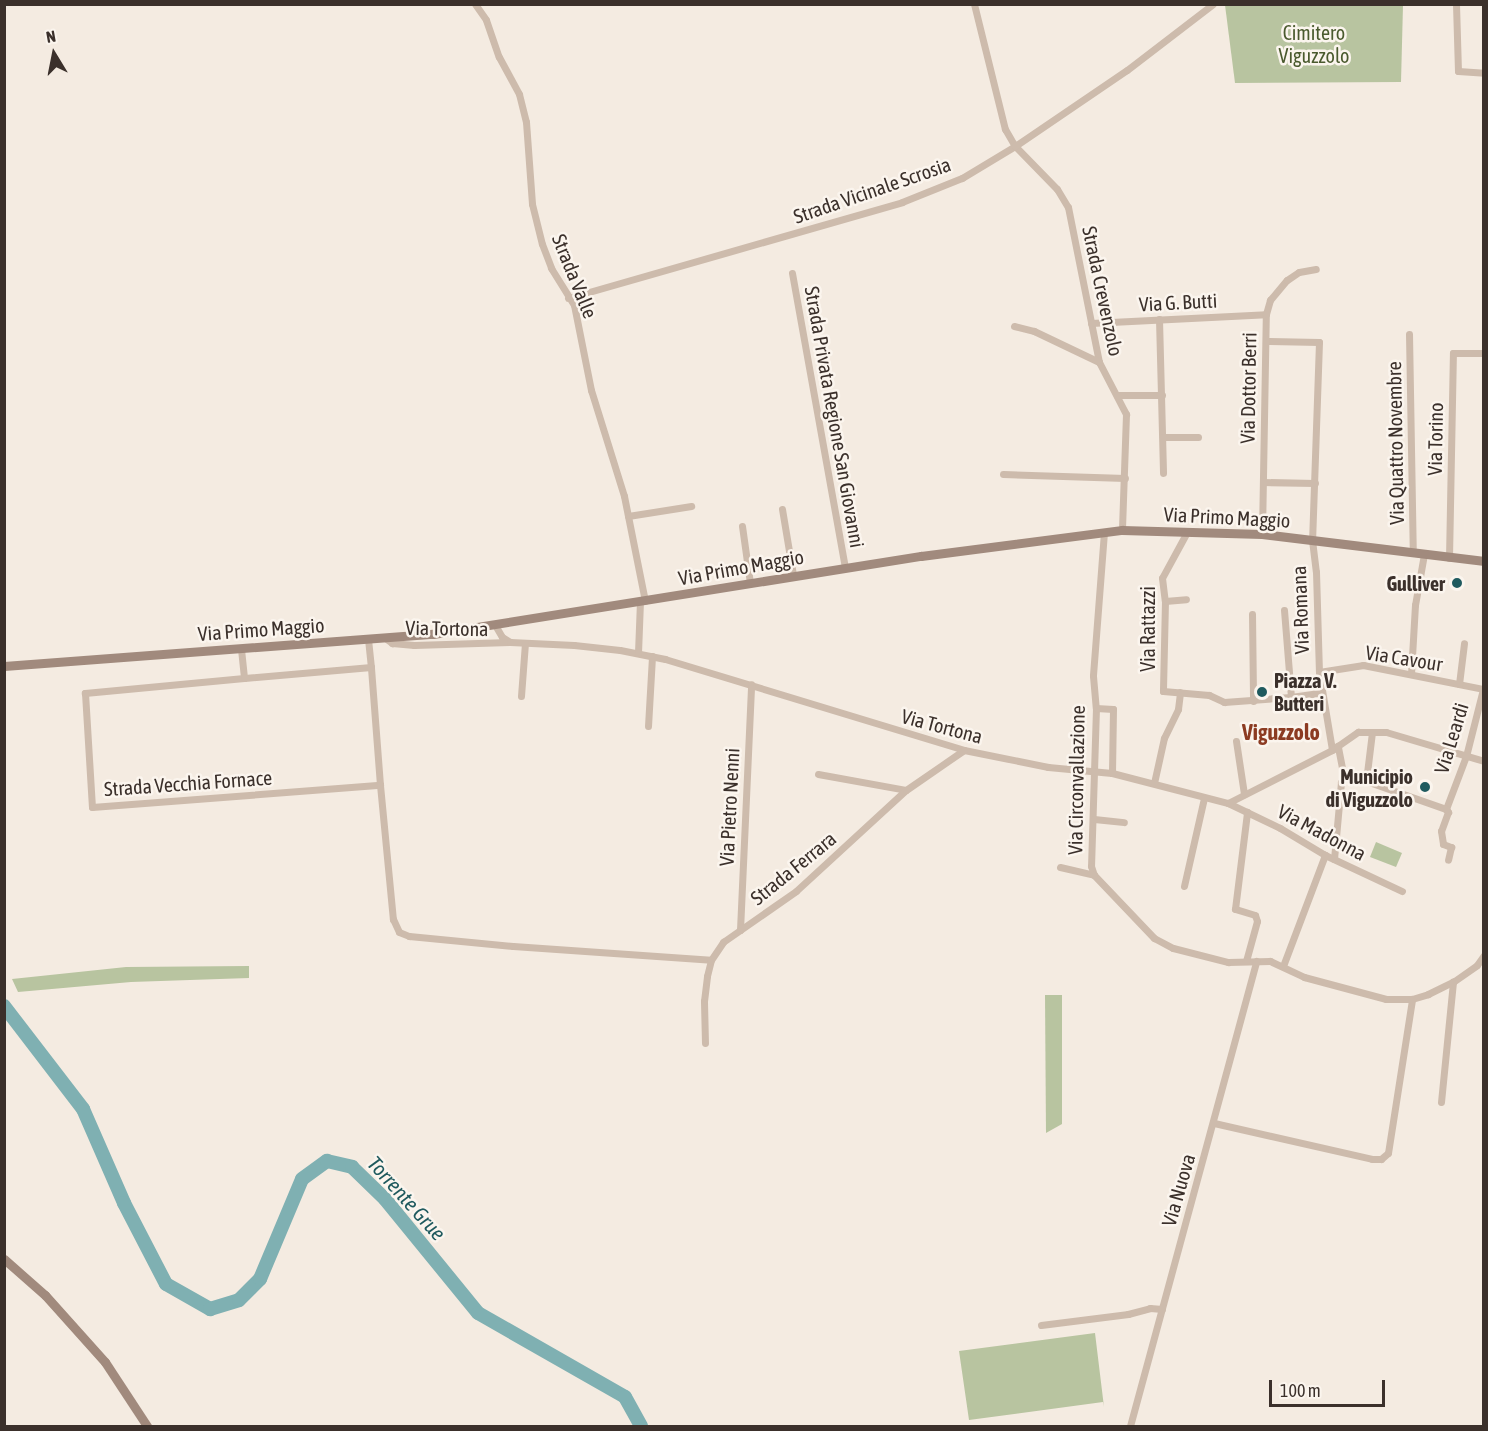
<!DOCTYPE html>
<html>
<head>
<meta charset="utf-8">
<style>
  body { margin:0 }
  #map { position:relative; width:1488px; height:1431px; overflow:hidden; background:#f4ebe1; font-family:"Asap Condensed",sans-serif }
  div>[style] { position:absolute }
  .green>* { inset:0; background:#b8c4a0 }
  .river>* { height:14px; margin:-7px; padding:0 7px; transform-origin:7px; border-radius:7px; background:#7fb0b2 }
  .street>* { height:7px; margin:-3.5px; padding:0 3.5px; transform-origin:3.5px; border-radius:3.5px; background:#cdbbac }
  .secondary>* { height:9px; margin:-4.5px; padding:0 4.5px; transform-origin:4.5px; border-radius:4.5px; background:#a18a7d }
  .dots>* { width:16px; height:16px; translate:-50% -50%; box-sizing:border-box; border:3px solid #fbf5ee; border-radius:50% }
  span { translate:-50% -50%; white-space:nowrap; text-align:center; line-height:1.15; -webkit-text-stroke:5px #fbf5ee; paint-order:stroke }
  .park-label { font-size:20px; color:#4a5a2e }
  .street-label { font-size:20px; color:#3b302b }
  .poi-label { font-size:20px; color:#3b302b; font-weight:700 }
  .right { translate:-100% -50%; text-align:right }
  .left { translate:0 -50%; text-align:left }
  .water-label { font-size:21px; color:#1f5a5e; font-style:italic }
  .quarter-label { font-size:22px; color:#8c3b22; font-weight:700 }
  .frame { position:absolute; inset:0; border:6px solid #3b302b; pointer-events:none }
  .north { position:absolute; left:24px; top:24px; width:60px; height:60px; -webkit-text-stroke:4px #fbf5ee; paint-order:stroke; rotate:350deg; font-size:16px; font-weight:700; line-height:24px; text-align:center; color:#3b302b }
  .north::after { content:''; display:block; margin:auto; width:21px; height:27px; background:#3b302b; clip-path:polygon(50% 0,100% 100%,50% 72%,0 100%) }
  .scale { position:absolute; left:1269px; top:1380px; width:116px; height:27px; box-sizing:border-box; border:3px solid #3b302b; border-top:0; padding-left:8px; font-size:18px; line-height:21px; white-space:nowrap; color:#3b302b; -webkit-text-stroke:4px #fbf5ee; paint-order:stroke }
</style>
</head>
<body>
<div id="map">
  <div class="green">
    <i style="clip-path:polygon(1225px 5px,1403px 5px,1401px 82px,1235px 83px)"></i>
    <i style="clip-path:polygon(1376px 842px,1402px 853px,1396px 867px,1370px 857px)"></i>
    <i style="clip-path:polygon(249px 966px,249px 978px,131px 982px,18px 992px,12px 979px,126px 967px)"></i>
    <i style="clip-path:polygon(1045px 995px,1062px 995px,1062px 1124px,1046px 1133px)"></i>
    <i style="clip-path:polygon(1095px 1333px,1104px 1407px,1103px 1402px,969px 1420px,959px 1351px)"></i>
  </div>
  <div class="river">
    <i style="left:4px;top:1006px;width:130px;rotate:52.5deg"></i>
    <i style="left:83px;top:1109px;width:103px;rotate:66.4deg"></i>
    <i style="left:124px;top:1203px;width:91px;rotate:62.6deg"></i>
    <i style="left:166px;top:1284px;width:51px;rotate:29.6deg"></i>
    <i style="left:210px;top:1309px;width:30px;rotate:-17deg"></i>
    <i style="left:239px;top:1300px;width:30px;rotate:-45deg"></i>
    <i style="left:260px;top:1279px;width:108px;rotate:-67.2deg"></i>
    <i style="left:302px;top:1179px;width:31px;rotate:-36deg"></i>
    <i style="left:327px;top:1161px;width:26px;rotate:13deg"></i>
    <i style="left:352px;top:1167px;width:46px;rotate:44.1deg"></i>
    <i style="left:385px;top:1199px;width:147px;rotate:50.8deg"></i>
    <i style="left:478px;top:1313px;width:169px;rotate:29.7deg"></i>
    <i style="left:625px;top:1397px;width:33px;rotate:61deg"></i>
  </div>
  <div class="street">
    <i style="left:475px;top:4px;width:19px;rotate:55deg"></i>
    <i style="left:486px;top:20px;width:39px;rotate:71deg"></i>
    <i style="left:499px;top:57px;width:42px;rotate:61.6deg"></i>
    <i style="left:519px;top:94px;width:29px;rotate:76deg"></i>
    <i style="left:526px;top:122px;width:82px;rotate:85.8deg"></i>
    <i style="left:532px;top:204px;width:41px;rotate:76deg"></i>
    <i style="left:542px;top:244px;width:26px;rotate:69deg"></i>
    <i style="left:551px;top:268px;width:44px;rotate:58.1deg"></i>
    <i style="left:574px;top:305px;width:87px;rotate:78.7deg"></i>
    <i style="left:591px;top:390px;width:111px;rotate:72.7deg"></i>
    <i style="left:624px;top:496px;width:107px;rotate:78.7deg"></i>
    <i style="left:974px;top:4px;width:129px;rotate:76.1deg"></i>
    <i style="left:1005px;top:129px;width:20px;rotate:60deg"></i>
    <i style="left:1015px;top:146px;width:60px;rotate:45.7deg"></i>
    <i style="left:1057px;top:189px;width:21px;rotate:59deg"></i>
    <i style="left:1068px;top:207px;width:158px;rotate:78.7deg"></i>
    <i style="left:1099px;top:362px;width:59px;rotate:62.6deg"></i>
    <i style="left:1126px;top:414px;width:116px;rotate:92deg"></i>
    <i style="left:1456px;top:4px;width:67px;rotate:88.3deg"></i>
    <i style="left:1458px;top:71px;width:26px;rotate:4deg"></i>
    <i style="left:792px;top:273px;width:300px;rotate:79.8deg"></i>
    <i style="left:568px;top:298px;width:348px;rotate:-16deg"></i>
    <i style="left:902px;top:202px;width:65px;rotate:-21.8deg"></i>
    <i style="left:962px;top:178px;width:62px;rotate:-31.1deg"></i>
    <i style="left:1015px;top:146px;width:135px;rotate:-34.2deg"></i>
    <i style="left:1127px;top:70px;width:108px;rotate:-37.5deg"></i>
    <i style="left:1159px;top:319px;width:154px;rotate:88.5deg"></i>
    <i style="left:1091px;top:323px;width:175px;rotate:-2.9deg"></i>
    <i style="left:1014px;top:326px;width:21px;rotate:14deg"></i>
    <i style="left:1034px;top:331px;width:72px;rotate:25.5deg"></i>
    <i style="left:1409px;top:334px;width:219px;rotate:89deg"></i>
    <i style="left:1266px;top:341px;width:53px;rotate:1.1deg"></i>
    <i style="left:1319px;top:342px;width:198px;rotate:92deg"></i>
    <i style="left:1312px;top:540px;width:32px;rotate:83deg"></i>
    <i style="left:1316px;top:572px;width:100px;rotate:88.3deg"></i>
    <i style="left:1319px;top:672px;width:79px;rotate:80.5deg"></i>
    <i style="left:1117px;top:395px;width:45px"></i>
    <i style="left:1163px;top:437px;width:35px"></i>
    <i style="left:1003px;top:474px;width:122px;rotate:1.9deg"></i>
    <i style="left:1263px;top:482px;width:52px;rotate:1.1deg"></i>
    <i style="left:782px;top:509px;width:67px;rotate:80.5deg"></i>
    <i style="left:628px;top:516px;width:64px;rotate:-9deg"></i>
    <i style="left:742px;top:526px;width:58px;rotate:82deg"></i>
    <i style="left:1104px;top:532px;width:144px;rotate:94.4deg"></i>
    <i style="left:1093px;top:676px;width:32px;rotate:85deg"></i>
    <i style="left:1096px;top:708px;width:158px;rotate:91.8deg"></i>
    <i style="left:1091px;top:866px;width:9px;rotate:72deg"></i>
    <i style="left:1094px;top:875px;width:87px;rotate:46.4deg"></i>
    <i style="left:1154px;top:938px;width:21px;rotate:28deg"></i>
    <i style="left:1173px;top:948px;width:57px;rotate:14.3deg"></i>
    <i style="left:1228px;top:962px;width:42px;rotate:-1.4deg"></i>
    <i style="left:1270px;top:961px;width:38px;rotate:25deg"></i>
    <i style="left:1304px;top:977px;width:85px;rotate:15deg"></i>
    <i style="left:1386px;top:999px;width:26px"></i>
    <i style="left:1412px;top:999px;width:17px;rotate:-17deg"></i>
    <i style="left:1428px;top:994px;width:28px;rotate:-26deg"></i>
    <i style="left:1453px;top:982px;width:29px;rotate:-35deg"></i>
    <i style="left:1477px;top:965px;width:12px;rotate:-55deg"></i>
    <i style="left:1187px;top:532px;width:52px;rotate:118.5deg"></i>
    <i style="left:1162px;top:578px;width:23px;rotate:83deg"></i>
    <i style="left:1165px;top:601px;width:90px;rotate:91.3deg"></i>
    <i style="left:1163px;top:691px;width:46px;rotate:5deg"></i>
    <i style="left:1209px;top:695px;width:17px;rotate:25deg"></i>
    <i style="left:1224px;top:702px;width:67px;rotate:-4.3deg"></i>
    <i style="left:1262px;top:534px;width:220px;rotate:-89deg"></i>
    <i style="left:1266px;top:314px;width:15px;rotate:-74deg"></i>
    <i style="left:1270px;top:300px;width:26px;rotate:-50deg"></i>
    <i style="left:1287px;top:280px;width:14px;rotate:-34deg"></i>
    <i style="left:1299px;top:272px;width:17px;rotate:-10deg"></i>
    <i style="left:1449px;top:558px;width:205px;rotate:-88.9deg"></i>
    <i style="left:1453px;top:353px;width:31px"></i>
    <i style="left:1165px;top:601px;width:21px;rotate:-5deg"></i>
    <i style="left:1284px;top:610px;width:87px;rotate:85.4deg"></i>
    <i style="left:1291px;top:697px;width:30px;rotate:-8deg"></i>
    <i style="left:1252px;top:614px;width:87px;rotate:89.3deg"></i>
    <i style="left:495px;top:625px;width:14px;rotate:60deg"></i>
    <i style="left:502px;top:637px;width:9px;rotate:32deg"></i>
    <i style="left:385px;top:638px;width:9px;rotate:36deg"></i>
    <i style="left:392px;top:643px;width:22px;rotate:5deg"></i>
    <i style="left:414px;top:645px;width:96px;rotate:-1.8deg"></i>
    <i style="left:510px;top:642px;width:64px;rotate:2.7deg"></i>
    <i style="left:574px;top:645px;width:46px;rotate:6.2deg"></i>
    <i style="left:620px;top:650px;width:46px;rotate:11.3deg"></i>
    <i style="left:665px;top:659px;width:313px;rotate:16.9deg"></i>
    <i style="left:964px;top:750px;width:86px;rotate:11.4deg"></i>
    <i style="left:1048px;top:767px;width:64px;rotate:5.4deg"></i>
    <i style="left:1112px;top:773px;width:120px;rotate:14.5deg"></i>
    <i style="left:1228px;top:803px;width:58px;rotate:25.7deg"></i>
    <i style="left:1280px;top:828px;width:52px;rotate:31deg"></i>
    <i style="left:1325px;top:855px;width:85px;rotate:25.1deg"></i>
    <i style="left:368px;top:639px;width:28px;rotate:84deg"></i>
    <i style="left:241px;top:649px;width:29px;rotate:84deg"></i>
    <i style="left:244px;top:678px;width:160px;rotate:174.6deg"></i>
    <i style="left:85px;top:693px;width:114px;rotate:86.5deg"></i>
    <i style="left:92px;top:807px;width:289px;rotate:-4.4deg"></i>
    <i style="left:380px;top:785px;width:118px;rotate:-94.4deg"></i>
    <i style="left:371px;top:667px;width:127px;rotate:175deg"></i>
    <i style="left:638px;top:653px;width:51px;rotate:-87.8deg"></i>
    <i style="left:1319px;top:672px;width:45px;rotate:-9deg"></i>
    <i style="left:1363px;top:665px;width:122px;rotate:11.3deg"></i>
    <i style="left:1483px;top:689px;width:69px;rotate:104.2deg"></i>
    <i style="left:1466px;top:756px;width:57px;rotate:110.7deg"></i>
    <i style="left:1446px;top:809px;width:4px;rotate:56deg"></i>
    <i style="left:1448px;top:812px;width:20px;rotate:110deg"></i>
    <i style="left:1441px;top:831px;width:13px;rotate:81deg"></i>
    <i style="left:1443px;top:844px;width:9px;rotate:21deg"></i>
    <i style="left:1451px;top:847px;width:13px;rotate:103deg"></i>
    <i style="left:1411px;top:674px;width:69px;rotate:-86.7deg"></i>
    <i style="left:1415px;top:605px;width:52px;rotate:-80deg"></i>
    <i style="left:1459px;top:684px;width:41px;rotate:-83deg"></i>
    <i style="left:521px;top:696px;width:53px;rotate:-85.7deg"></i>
    <i style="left:1096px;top:708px;width:17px;rotate:3deg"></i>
    <i style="left:1113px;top:709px;width:64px;rotate:90.9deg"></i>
    <i style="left:648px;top:726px;width:70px;rotate:-86.7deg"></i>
    <i style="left:1236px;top:741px;width:54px;rotate:81.4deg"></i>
    <i style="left:818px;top:774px;width:89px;rotate:10.3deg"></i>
    <i style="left:1344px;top:778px;width:22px;rotate:8deg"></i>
    <i style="left:1366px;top:781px;width:85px;rotate:19.3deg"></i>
    <i style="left:1366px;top:781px;width:49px;rotate:-83deg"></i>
    <i style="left:1154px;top:783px;width:46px;rotate:-77.5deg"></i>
    <i style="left:1164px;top:738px;width:32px;rotate:-64deg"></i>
    <i style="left:1178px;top:709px;width:17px;rotate:-83deg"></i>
    <i style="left:380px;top:785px;width:135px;rotate:84.5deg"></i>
    <i style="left:393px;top:919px;width:14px;rotate:65deg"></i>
    <i style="left:399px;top:932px;width:11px;rotate:22deg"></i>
    <i style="left:409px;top:936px;width:104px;rotate:5.5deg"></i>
    <i style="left:513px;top:946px;width:198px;rotate:4deg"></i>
    <i style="left:1228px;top:803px;width:117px;rotate:-27deg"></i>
    <i style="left:1332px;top:750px;width:32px;rotate:-35deg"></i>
    <i style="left:1358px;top:732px;width:28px"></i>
    <i style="left:1386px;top:732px;width:102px;rotate:16.5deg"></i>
    <i style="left:1094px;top:819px;width:30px;rotate:6deg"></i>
    <i style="left:1334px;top:859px;width:77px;rotate:-84.8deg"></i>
    <i style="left:1341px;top:782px;width:5px;rotate:-53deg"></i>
    <i style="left:1344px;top:778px;width:33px;rotate:-101deg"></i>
    <i style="left:1060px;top:867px;width:35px;rotate:13deg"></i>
    <i style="left:1184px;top:886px;width:90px;rotate:-77.2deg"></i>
    <i style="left:740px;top:930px;width:246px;rotate:-87.4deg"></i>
    <i style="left:1246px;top:961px;width:41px;rotate:-74.6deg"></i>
    <i style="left:1257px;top:921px;width:6px;rotate:-108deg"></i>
    <i style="left:1255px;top:915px;width:21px;rotate:-163deg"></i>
    <i style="left:1235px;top:909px;width:98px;rotate:-82.9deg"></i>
    <i style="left:1283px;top:966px;width:119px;rotate:-69.3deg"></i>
    <i style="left:705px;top:1043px;width:42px;rotate:-91.4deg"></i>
    <i style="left:704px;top:1001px;width:25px;rotate:-83deg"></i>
    <i style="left:707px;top:976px;width:16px;rotate:-76deg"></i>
    <i style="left:711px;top:960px;width:22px;rotate:-56deg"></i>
    <i style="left:723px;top:942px;width:89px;rotate:-34.9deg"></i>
    <i style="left:796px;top:891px;width:149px;rotate:-42.6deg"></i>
    <i style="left:906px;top:790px;width:70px;rotate:-34.6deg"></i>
    <i style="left:1441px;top:1102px;width:121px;rotate:-84.3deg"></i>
    <i style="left:1214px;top:1123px;width:162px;rotate:12.8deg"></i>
    <i style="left:1372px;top:1159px;width:9px"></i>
    <i style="left:1381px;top:1159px;width:9px;rotate:-41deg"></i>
    <i style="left:1388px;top:1153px;width:156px;rotate:-81.1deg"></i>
    <i style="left:1041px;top:1325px;width:88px;rotate:-7.2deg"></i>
    <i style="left:1128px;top:1314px;width:23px;rotate:-15deg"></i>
    <i style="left:1150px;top:1308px;width:12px;rotate:5deg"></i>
    <i style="left:1130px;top:1426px;width:482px;rotate:-74.8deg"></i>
  </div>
  <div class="secondary">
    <i style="left:4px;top:666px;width:430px;rotate:-4.3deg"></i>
    <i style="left:433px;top:634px;width:494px;rotate:-9.1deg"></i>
    <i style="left:921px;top:556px;width:203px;rotate:-7.4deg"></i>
    <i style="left:1122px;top:530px;width:140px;rotate:1.6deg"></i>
    <i style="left:1262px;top:534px;width:224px;rotate:6.9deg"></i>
    <i style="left:4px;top:1259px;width:55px;rotate:41.3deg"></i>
    <i style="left:45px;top:1295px;width:90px;rotate:48.2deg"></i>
    <i style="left:105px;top:1362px;width:77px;rotate:56.7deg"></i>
  </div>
  <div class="dots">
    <i style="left:1457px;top:583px;background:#1f5a5e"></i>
    <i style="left:1262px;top:692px;background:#1f5a5e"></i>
    <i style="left:1425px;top:787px;background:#1f5a5e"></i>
  </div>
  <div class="park-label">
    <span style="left:1314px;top:44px">Cimitero<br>Viguzzolo</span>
  </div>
  <div class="street-label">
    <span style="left:872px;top:190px;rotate:-19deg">Strada Vicinale Scrosia</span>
    <span style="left:575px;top:276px;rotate:68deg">Strada Valle</span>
    <span style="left:1103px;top:291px;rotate:78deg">Strada Crevenzolo</span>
    <span style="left:1178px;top:302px;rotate:-3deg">Via G. Butti</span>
    <span style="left:1248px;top:388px;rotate:-89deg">Via Dottor Berri</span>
    <span style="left:835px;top:417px;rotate:80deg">Strada Privata Regione San Giovanni</span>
    <span style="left:1435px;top:439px;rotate:-89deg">Via Torino</span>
    <span style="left:1395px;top:443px;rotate:-91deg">Via Quattro Novembre</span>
    <span style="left:1227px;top:517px;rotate:3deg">Via Primo Maggio</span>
    <span style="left:741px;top:567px;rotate:-10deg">Via Primo Maggio</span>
    <span style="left:1300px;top:610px;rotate:-92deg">Via Romana</span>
    <span style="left:447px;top:628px;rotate:1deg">Via Tortona</span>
    <span style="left:261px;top:629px;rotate:-4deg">Via Primo Maggio</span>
    <span style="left:1147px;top:629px;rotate:-90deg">Via Rattazzi</span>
    <span style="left:1404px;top:658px;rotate:9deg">Via Cavour</span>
    <span style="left:942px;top:726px;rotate:15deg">Via Tortona</span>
    <span style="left:1451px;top:738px;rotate:-73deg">Via Leardi</span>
    <span style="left:1076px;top:780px;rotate:-89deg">Via Circonvallazione</span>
    <span style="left:188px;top:783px;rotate:-4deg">Strada Vecchia Fornace</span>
    <span style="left:729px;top:807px;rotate:-87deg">Via Pietro Nenni</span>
    <span style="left:1322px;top:832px;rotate:28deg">Via Madonna</span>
    <span style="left:793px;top:868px;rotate:-39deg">Strada Ferrara</span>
    <span style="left:1178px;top:1190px;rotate:-74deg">Via Nuova</span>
  </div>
  <div class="poi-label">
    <span class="right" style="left:1445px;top:583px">Gulliver</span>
    <span class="left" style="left:1274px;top:692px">Piazza V.<br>Butteri</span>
    <span class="right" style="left:1413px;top:788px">Municipio<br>di Viguzzolo</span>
  </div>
  <div class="water-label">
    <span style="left:407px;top:1198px;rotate:48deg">Torrente Grue</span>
  </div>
  <div class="quarter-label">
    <span style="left:1281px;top:733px">Viguzzolo</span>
  </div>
  <div class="frame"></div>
  <div class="north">N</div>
  <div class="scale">100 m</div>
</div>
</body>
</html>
